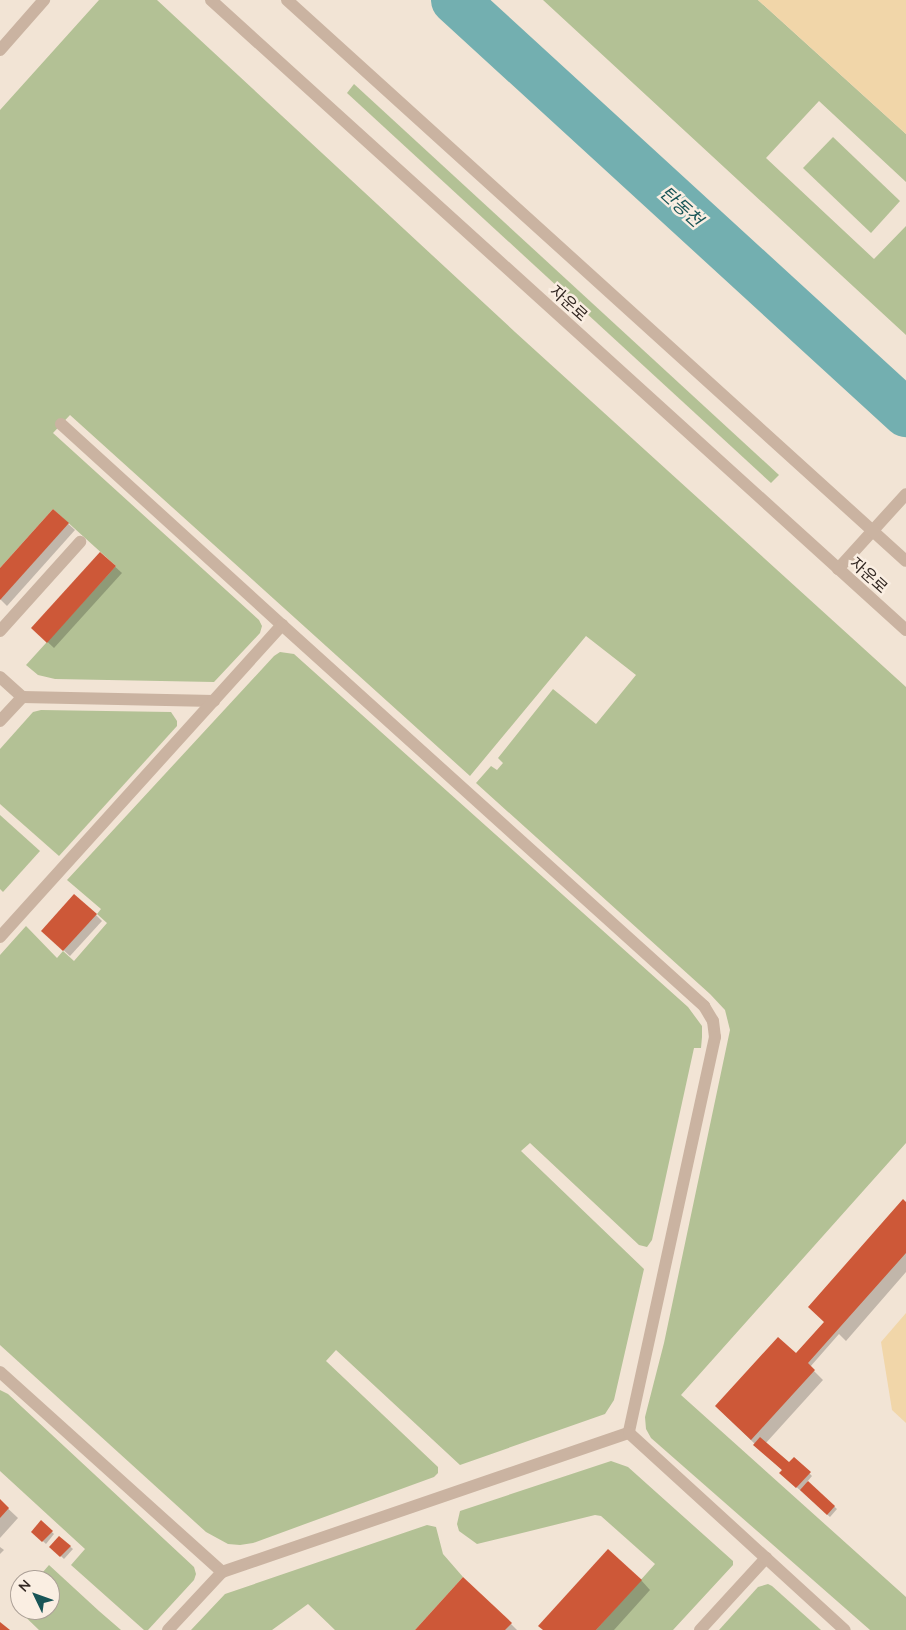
<!DOCTYPE html>
<html>
<head>
<meta charset="utf-8">
<style>
  body { margin:0 }
  #map { position:relative; width:906px; height:1630px; overflow:hidden; background:#f2e4d5; font-family:Quicksand,"Noto Sans KR",sans-serif }
  div>[style] { position:absolute }
  .green>* { inset:0; background:#b3c195 }
  .sand>* { inset:0; background:#f1d6a9 }
  .shadow>* { inset:0; background:#0003 }
  .river>* { height:48px; margin:-24px; padding:0 24px; transform-origin:24px; border-radius:24px; background:#73afb0 }
  .building>* { inset:0; background:#cd5838 }
  .service>* { height:12px; margin:-6px; padding:0 6px; transform-origin:6px; border-radius:6px; background:#cab3a1 }
  .minor>* { height:12px; margin:-6px; padding:0 6px; transform-origin:6px; border-radius:6px; background:#cab3a1 }
  .tertiary>* { height:12px; margin:-6px; padding:0 6px; transform-origin:6px; border-radius:6px; background:#cab3a1 }
  span { translate:-50% -50%; white-space:nowrap; text-align:center; line-height:1.15; -webkit-text-stroke:5px #faeee2; paint-order:stroke }
  .street-label { font-size:16px; color:#342924 }
  .water-label { font-size:18px; color:#185557; font-style:italic }
  .north { position:absolute; left:10px; top:1570px; width:50px; height:50px; box-sizing:border-box; background:#faeee2; border:1px solid #ab9f96; border-radius:50%; rotate:312deg; font-size:14px; font-weight:700; line-height:20px; text-align:center; color:#342924 }
  .north::after { content:''; display:block; margin:auto; width:18px; height:22px; background:#185557; clip-path:polygon(50% 0,100% 100%,50% 72%,0 100%) }
</style>
</head>
<body>
<div id="map">
  <div class="green">
    <i style="clip-path:polygon(99px 0,157px 0,515px 332px,906px 687px,906px 1143px,681px 1395px,906px 1597px,906px 1630px,870px 1630px,651px 1438px,646px 1429px,645px 1417px,664px 1343px,730px 1030px,725px 1010px,710px 994px,476px 783px,491px 766px,497px 770px,503px 763px,498px 758px,553px 689px,596px 724px,636px 675px,586px 636px,470px 776px,70px 415px,53px 433px,259px 620px,262px 626px,260px 633px,214px 682px,55px 679px,38px 675px,26px 665px,116px 566px,53px 509px,0 568px,0 110px)"></i>
    <i style="clip-path:polygon(543px 0,758px 0,906px 134px,906px 182px,819px 101px,766px 158px,874px 259px,906px 226px,906px 335px)"></i>
    <i style="clip-path:polygon(354px 84px,779px 475px,771px 483px,347px 93px)"></i>
    <i style="clip-path:polygon(833px 137px,900px 201px,871px 233px,803px 168px)"></i>
    <i style="clip-path:polygon(280px 652px,294px 654px,688px 1007px,702px 1026px,702px 1037px,701px 1048px,694px 1048px,652px 1240px,647px 1247px,639px 1245px,530px 1143px,521px 1151px,644px 1269px,614px 1400px,605px 1414px,460px 1465px,336px 1350px,326px 1361px,438px 1467px,438px 1473px,434px 1477px,253px 1543px,240px 1545px,228px 1544px,206px 1532px,0 1345px,0 955px,26px 926px,57px 958px,63px 951px,74px 961px,107px 923px,97px 914px,101px 909px,67px 880px,274px 656px)"></i>
    <i style="clip-path:polygon(41px 710px,171px 712px,177px 721px,177px 726px,59px 856px,0 804px,0 749px,33px 712px)"></i>
    <i style="clip-path:polygon(0 815px,40px 851px,3px 892px,0 889px)"></i>
    <i style="clip-path:polygon(0 1390px,8px 1394px,194px 1567px,196px 1574px,194px 1580px,148px 1630px,144px 1630px,71px 1565px,85px 1549px,0 1471px)"></i>
    <i style="clip-path:polygon(611px 1461px,628px 1467px,733px 1561px,733px 1565px,673px 1630px,596px 1630px,655px 1564px,601px 1516px,595px 1515px,477px 1544px,459px 1531px,457px 1524px,460px 1511px)"></i>
    <i style="clip-path:polygon(427px 1525px,436px 1527px,443px 1554px,463px 1577px,415px 1630px,335px 1630px,308px 1604px,272px 1630px,191px 1630px,225px 1594px)"></i>
    <i style="clip-path:polygon(49px 1565px,99px 1611px,121px 1630px,39px 1630px,13px 1605px,20px 1597px,20px 1610px,50px 1610px,50px 1580px,36px 1580px)"></i>
    <i style="clip-path:polygon(768px 1584px,772px 1586px,821px 1630px,719px 1630px,758px 1587px)"></i>
  </div>
  <div class="sand">
    <i style="clip-path:polygon(758px 0,906px 0,906px 134px)"></i>
    <i style="clip-path:polygon(906px 1313px,906px 1423px,892px 1410px,881px 1342px)"></i>
  </div>
  <div class="shadow">
    <i style="clip-path:polygon(53px 510px,75px 530px,7px 606px,0 599px,0 569px)"></i>
    <i style="clip-path:polygon(100px 553px,122px 573px,54px 648px,39px 634px)"></i>
    <i style="clip-path:polygon(96px 915px,102px 921px,70px 956px,49px 937px)"></i>
    <i style="clip-path:polygon(906px 1204px,906px 1272px,846px 1341px,839px 1334px,810px 1367px,823px 1380px,765px 1444px,789px 1464px,794px 1458px,812px 1476px,807px 1482px,837px 1509px,830px 1517px,783px 1475px,783px 1471px,726px 1416px,796px 1354px,825px 1322px)"></i>
    <i style="clip-path:polygon(0 1501px,18px 1518px,0 1538px)"></i>
    <i style="clip-path:polygon(41px 1522px,54px 1534px,46px 1544px,33px 1532px)"></i>
    <i style="clip-path:polygon(59px 1537px,73px 1549px,64px 1559px,51px 1547px)"></i>
    <i style="clip-path:polygon(0 1547px,4px 1550px,0 1554px)"></i>
    <i style="clip-path:polygon(641px 1580px,650px 1590px,614px 1630px,544px 1630px)"></i>
    <i style="clip-path:polygon(511px 1624px,517px 1630px,416px 1630px)"></i>
  </div>
  <div class="river">
    <i style="left:455px;top:0;width:612px;rotate:42.48deg"></i>
  </div>
  <div class="building">
    <i style="clip-path:polygon(53px 509px,69px 523px,0 600px,0 568px)"></i>
    <i style="clip-path:polygon(100px 552px,116px 566px,47px 643px,31px 628px)"></i>
    <i style="clip-path:polygon(74px 894px,97px 914px,63px 951px,41px 931px)"></i>
    <i style="clip-path:polygon(903px 1199px,906px 1202px,906px 1253px,808px 1363px,815px 1370px,751px 1440px,715px 1406px,778px 1337px,796px 1353px,824px 1322px,808px 1307px)"></i>
    <i style="clip-path:polygon(760px 1437px,789px 1462px,794px 1457px,811px 1472px,796px 1488px,779px 1473px,782px 1470px,753px 1445px)"></i>
    <i style="clip-path:polygon(808px 1481px,835px 1506px,827px 1515px,800px 1490px)"></i>
    <i style="clip-path:polygon(0 1499px,9px 1508px,0 1518px)"></i>
    <i style="clip-path:polygon(41px 1520px,53px 1531px,42px 1542px,31px 1532px)"></i>
    <i style="clip-path:polygon(59px 1536px,71px 1546px,60px 1557px,49px 1547px)"></i>
    <i style="clip-path:polygon(608px 1549px,642px 1580px,596px 1630px,543px 1630px,538px 1626px)"></i>
    <i style="clip-path:polygon(463px 1577px,512px 1623px,505px 1630px,415px 1630px)"></i>
    <i style="clip-path:polygon(0 1622px,10px 1630px,0 1630px)"></i>
  </div>
  <div class="service">
    <i style="left:61px;top:424px;width:299px;rotate:42.3deg"></i>
    <i style="left:0;top:631px;width:120px;rotate:-48deg"></i>
    <i style="left:0;top:677px;width:30px;rotate:42deg"></i>
    <i style="left:0;top:721px;width:33px;rotate:-47deg"></i>
    <i style="left:22px;top:697px;width:192px;rotate:1.2deg"></i>
    <i style="left:700px;top:1630px;width:98px;rotate:-47.5deg"></i>
  </div>
  <div class="minor">
    <i style="left:838px;top:569px;width:101px;rotate:-47.8deg"></i>
    <i style="left:0;top:937px;width:421px;rotate:-47.9deg"></i>
    <i style="left:282px;top:625px;width:569px;rotate:42.08deg"></i>
    <i style="left:704px;top:1006px;width:17px;rotate:59deg"></i>
    <i style="left:713px;top:1021px;width:16px;rotate:83deg"></i>
    <i style="left:715px;top:1037px;width:405px;rotate:102.3deg"></i>
    <i style="left:0;top:1372px;width:299px;rotate:42deg"></i>
    <i style="left:222px;top:1572px;width:430px;rotate:-18.9deg"></i>
    <i style="left:629px;top:1433px;width:292px;rotate:42.4deg"></i>
    <i style="left:168px;top:1630px;width:79px;rotate:-47deg"></i>
  </div>
  <div class="tertiary">
    <i style="left:211px;top:0;width:938px;rotate:42.19deg"></i>
    <i style="left:287px;top:0;width:835px;rotate:42.19deg"></i>
    <i style="left:0;top:50px;width:67px;rotate:-48.7deg"></i>
  </div>
  <div class="street-label">
    <span style="left:569px;top:303px;rotate:42deg">자운로</span>
    <span style="left:869px;top:575px;rotate:42deg">자운로</span>
  </div>
  <div class="water-label">
    <span style="left:681px;top:207px;rotate:42deg">탄동천</span>
  </div>
  <div class="north">N</div>
</div>
</body>
</html>
